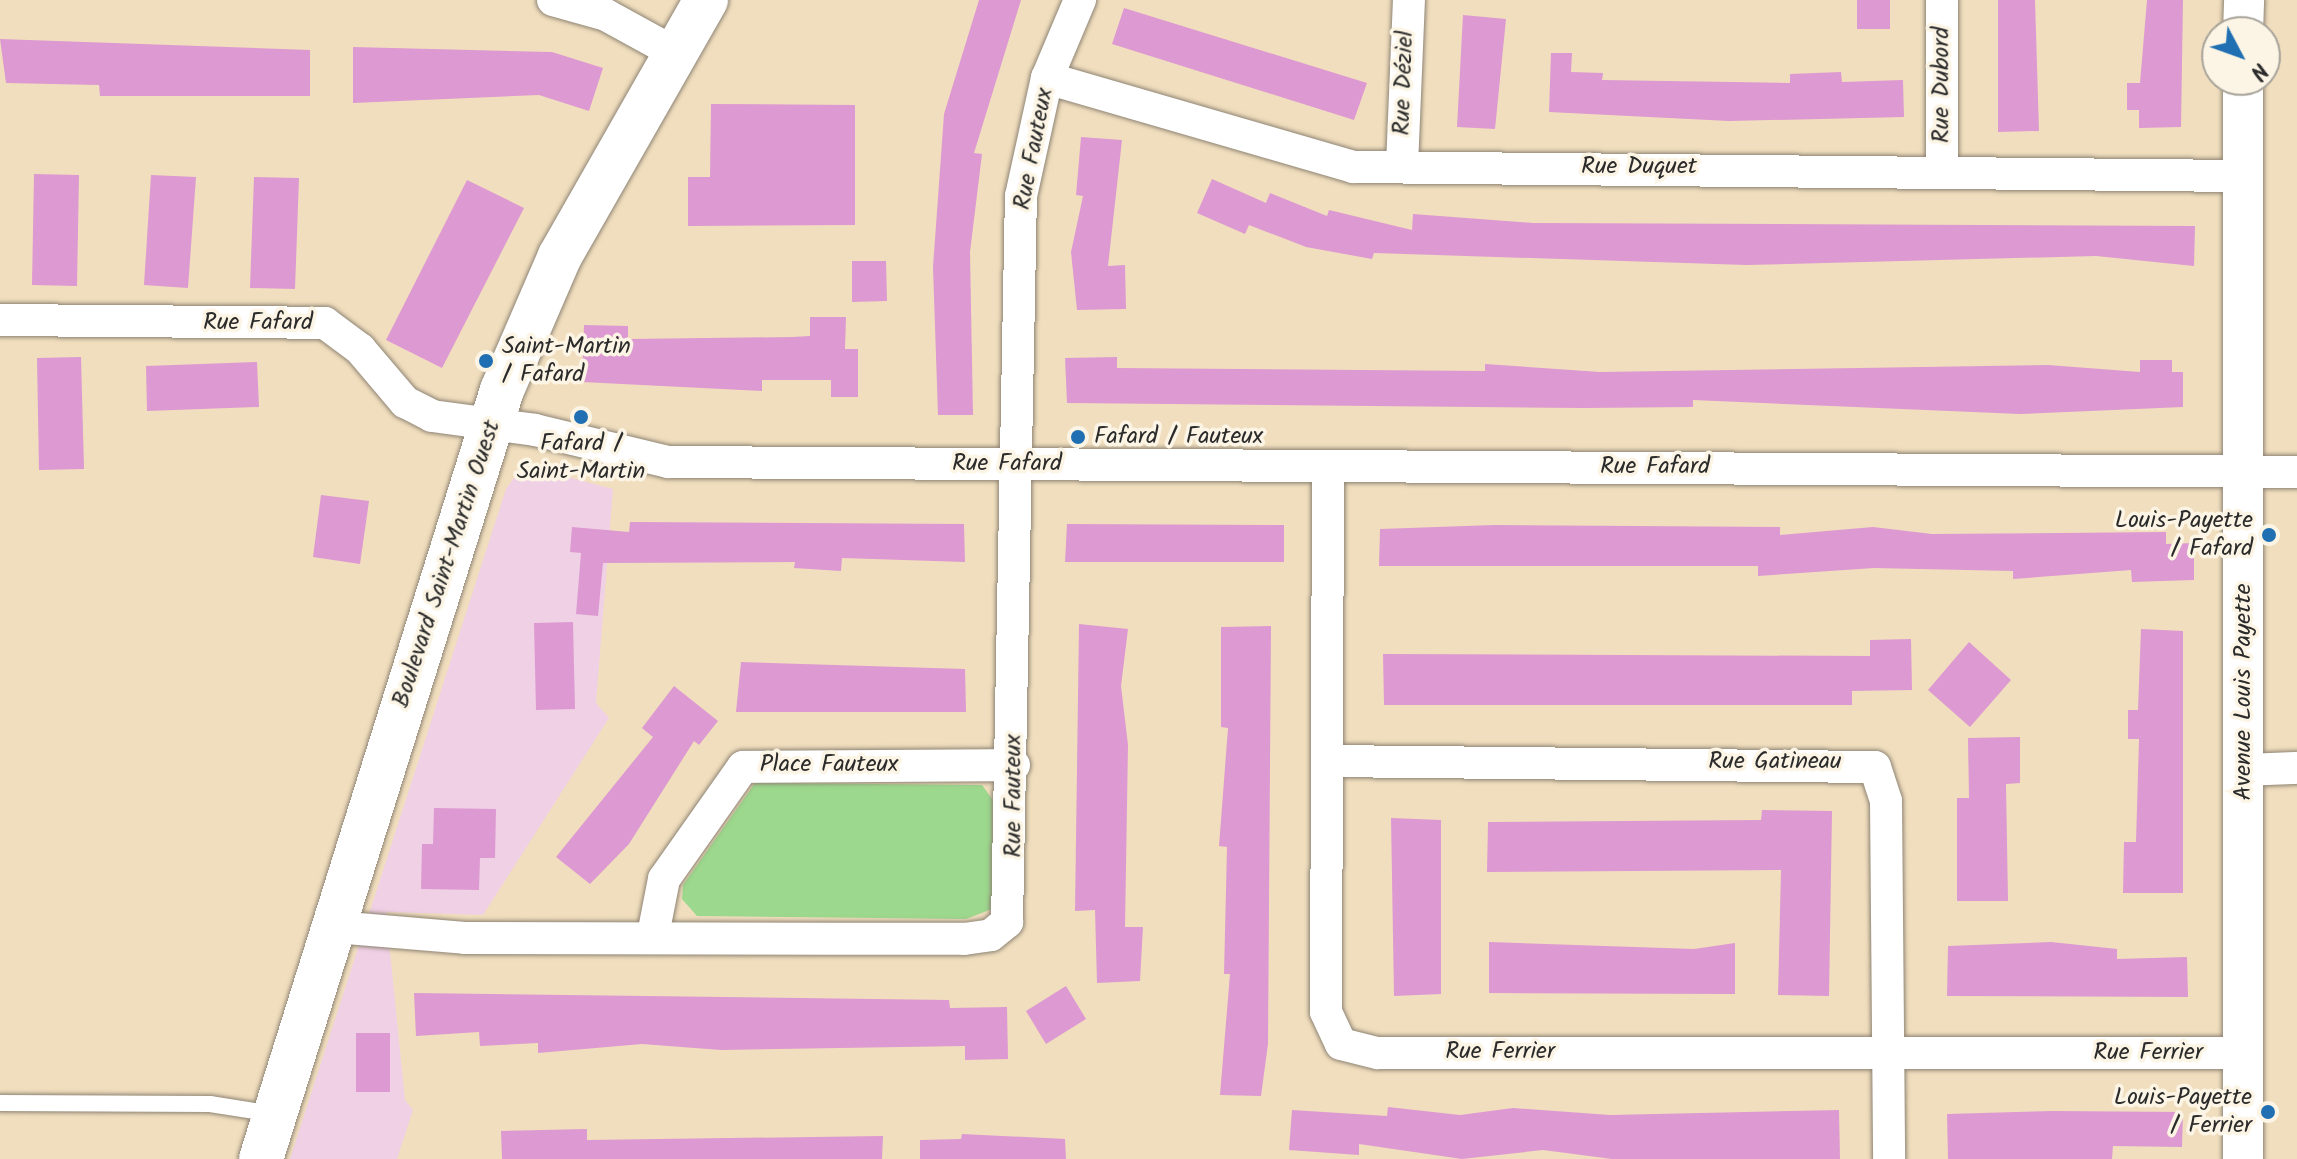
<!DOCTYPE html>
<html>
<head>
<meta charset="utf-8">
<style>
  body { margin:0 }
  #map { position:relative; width:2297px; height:1159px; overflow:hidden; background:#f1debe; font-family:Kalam,sans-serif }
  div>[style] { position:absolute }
  .built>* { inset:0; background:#f0d0e5 }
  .green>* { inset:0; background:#9cd88d }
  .building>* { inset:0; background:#dd99d1 }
  .roads { filter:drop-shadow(0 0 2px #8e8474) drop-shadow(0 0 2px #8e8474) }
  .service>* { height:16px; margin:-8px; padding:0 8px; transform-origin:8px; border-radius:8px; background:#fff }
  .minor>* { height:32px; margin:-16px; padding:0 16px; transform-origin:16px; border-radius:16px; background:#fff }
  .tertiary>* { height:40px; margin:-20px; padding:0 20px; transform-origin:20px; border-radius:20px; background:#fff }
  .secondary>* { height:44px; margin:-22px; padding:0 22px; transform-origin:22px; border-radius:22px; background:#fff }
  .dots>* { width:22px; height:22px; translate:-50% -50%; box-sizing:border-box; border:4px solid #fcf5e5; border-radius:50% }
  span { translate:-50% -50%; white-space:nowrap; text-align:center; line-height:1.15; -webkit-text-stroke:7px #fcf5e5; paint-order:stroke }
  .street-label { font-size:24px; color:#2b2b2b }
  .poi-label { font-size:24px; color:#2b2b2b }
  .left { translate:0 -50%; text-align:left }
  .right { translate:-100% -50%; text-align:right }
  .north { position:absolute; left:2201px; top:16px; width:80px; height:80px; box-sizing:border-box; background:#fcf5e5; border:2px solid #a8a49b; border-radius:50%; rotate:131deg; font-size:22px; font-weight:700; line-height:32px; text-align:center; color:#2b2b2b }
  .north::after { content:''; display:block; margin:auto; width:28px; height:36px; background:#1f6fb2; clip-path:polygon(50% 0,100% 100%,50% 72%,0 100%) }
</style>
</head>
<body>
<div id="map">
  <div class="built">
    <i style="clip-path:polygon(523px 465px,613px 489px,596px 703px,609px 718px,483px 915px,386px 912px,405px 1100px,413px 1110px,397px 1159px,290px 1159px,506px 489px)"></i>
  </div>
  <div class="green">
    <i style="clip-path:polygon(755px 783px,982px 785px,995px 803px,992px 909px,966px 919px,697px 916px,682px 899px,683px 885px)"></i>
  </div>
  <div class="building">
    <i style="clip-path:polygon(979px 0,1021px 0,974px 153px,982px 154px,970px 252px,973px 415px,938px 415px,933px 267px,944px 114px)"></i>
    <i style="clip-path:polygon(1857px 0,1890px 0,1890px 29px,1857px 29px)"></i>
    <i style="clip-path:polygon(1998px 0,2035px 0,2039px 131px,1998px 132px)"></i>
    <i style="clip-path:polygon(2147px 0,2183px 0,2181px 127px,2139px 128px,2139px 110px,2127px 110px,2127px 83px,2140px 83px)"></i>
    <i style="clip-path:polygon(1124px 8px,1367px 83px,1354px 120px,1112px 44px)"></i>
    <i style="clip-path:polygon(1463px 15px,1506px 19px,1495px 129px,1457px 127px)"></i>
    <i style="clip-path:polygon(0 39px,310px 50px,310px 96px,100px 96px,99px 85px,6px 83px)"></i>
    <i style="clip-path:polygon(353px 47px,552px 52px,603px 68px,589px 111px,539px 95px,353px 103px)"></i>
    <i style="clip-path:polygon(1551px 53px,1572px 53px,1571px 72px,1603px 73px,1602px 80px,1790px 83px,1790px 74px,1841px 72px,1842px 82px,1903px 80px,1904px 117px,1729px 121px,1549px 112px)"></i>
    <i style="clip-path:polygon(711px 104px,855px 105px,855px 225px,688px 226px,688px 177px,710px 177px)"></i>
    <i style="clip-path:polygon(1081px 137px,1122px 140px,1108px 266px,1125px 265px,1126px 309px,1077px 310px,1071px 252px,1083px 196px,1076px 195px)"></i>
    <i style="clip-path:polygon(34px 174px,79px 175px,77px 286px,32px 285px)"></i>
    <i style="clip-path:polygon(151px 175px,196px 177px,188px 288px,144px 285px)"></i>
    <i style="clip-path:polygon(254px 177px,299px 178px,295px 289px,250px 288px)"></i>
    <i style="clip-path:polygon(1212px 179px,1266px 203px,1270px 193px,1327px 216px,1329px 210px,1412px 230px,1413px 214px,1533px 223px,2195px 226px,2194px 266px,2096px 256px,1746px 265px,1374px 253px,1372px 259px,1306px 247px,1249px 225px,1245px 234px,1197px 213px)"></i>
    <i style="clip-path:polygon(467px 180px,524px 208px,442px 368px,386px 340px)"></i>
    <i style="clip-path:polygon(852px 261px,886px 261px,887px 301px,852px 302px)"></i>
    <i style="clip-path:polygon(810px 317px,846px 317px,845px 349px,858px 349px,858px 397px,831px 397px,831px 380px,762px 380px,762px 391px,582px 382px,584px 325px,628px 326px,628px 339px,793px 337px,810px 336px)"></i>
    <i style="clip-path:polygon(81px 357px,84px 469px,39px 470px,37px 358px)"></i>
    <i style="clip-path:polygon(1117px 357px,1117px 368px,1485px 371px,1485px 364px,1600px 372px,2048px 365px,2140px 372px,2140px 360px,2172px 360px,2172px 372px,2183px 372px,2183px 407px,2020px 414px,1693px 400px,1693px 407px,1583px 408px,1067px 403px,1065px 358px)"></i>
    <i style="clip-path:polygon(257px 362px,259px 407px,147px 411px,146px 366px)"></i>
    <i style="clip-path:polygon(321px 495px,369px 501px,360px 564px,313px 557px)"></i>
    <i style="clip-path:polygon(630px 522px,964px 524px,965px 562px,842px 558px,841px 571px,794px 568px,795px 562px,603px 563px,598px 616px,576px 614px,581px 553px,570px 552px,572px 527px,629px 532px)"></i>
    <i style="clip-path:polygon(1067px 524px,1284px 525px,1284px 562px,1065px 562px)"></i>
    <i style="clip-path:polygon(1494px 525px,1780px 527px,1780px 535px,1873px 527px,1932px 534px,2166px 532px,2166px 544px,2194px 543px,2194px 580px,2132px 582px,2131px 570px,2013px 579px,2013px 571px,1874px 568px,1758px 576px,1758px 566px,1379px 566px,1380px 529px)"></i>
    <i style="clip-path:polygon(573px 622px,575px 709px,536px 710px,534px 623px)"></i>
    <i style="clip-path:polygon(1079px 624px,1128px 629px,1121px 686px,1128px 745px,1125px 927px,1143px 927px,1140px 981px,1097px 983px,1095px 910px,1075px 911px)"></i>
    <i style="clip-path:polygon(1271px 626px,1268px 1044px,1261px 1096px,1220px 1095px,1230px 974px,1224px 974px,1227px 847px,1219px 846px,1228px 728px,1221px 727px,1221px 627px)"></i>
    <i style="clip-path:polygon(2141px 629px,2183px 631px,2183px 893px,2123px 893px,2124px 842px,2136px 842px,2139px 739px,2128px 739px,2128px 710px,2138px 710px)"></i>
    <i style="clip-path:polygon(1911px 639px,1912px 690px,1852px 691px,1852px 705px,1384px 705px,1383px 654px,1870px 656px,1870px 640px)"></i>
    <i style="clip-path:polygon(1969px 642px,2011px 680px,1970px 727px,1928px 690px)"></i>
    <i style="clip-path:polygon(741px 662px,965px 669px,966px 712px,736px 712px)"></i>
    <i style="clip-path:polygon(674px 686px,718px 721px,699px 745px,694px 741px,629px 844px,590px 884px,556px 857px,653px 737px,642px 728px)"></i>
    <i style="clip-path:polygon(2020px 737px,2020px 783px,2006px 784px,2008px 901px,1957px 901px,1957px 798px,1969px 798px,1968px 738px)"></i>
    <i style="clip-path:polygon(434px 808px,496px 809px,495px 858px,480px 858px,479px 890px,421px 889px,422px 844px,433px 844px)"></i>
    <i style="clip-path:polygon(1762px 810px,1832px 811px,1829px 996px,1778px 995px,1781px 870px,1487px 872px,1488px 822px,1761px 820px)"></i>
    <i style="clip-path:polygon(1391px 818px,1441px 820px,1441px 994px,1394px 996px)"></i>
    <i style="clip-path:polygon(1489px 942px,1694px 949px,1735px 943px,1735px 994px,1489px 993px)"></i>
    <i style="clip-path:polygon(2051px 942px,2117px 949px,2117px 959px,2187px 957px,2188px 997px,1947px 996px,1948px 946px)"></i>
    <i style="clip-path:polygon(1066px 986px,1086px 1019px,1046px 1044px,1026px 1011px)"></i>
    <i style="clip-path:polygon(414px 993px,949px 1000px,950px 1008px,1007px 1007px,1008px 1059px,965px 1060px,965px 1046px,721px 1050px,642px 1044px,538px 1053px,538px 1043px,480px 1046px,479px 1032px,416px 1036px)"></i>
    <i style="clip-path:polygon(356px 1033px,390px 1033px,390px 1092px,356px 1092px)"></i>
    <i style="clip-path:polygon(1388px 1107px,1460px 1115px,1513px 1108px,1610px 1115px,1839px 1110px,1840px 1159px,1612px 1159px,1543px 1150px,1462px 1159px,1359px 1144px,1359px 1155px,1289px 1150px,1292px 1110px,1387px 1116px)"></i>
    <i style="clip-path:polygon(2052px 1111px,2183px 1112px,2182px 1147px,2113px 1146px,2112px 1159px,1948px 1159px,1947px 1114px)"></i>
    <i style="clip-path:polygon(587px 1129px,587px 1140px,883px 1136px,882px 1159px,502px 1159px,501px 1131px)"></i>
    <i style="clip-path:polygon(962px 1134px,1065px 1139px,1066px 1159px,920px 1159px,920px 1140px,961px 1139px)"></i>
  </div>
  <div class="roads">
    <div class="service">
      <i style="left:0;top:1103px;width:210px;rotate:0.3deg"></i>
      <i style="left:210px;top:1104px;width:65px;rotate:8.9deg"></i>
    </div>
    <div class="minor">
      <i style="left:553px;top:0;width:55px;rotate:15.8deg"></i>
      <i style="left:606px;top:15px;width:79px;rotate:28.8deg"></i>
      <i style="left:1942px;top:0;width:169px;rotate:90deg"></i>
      <i style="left:1047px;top:78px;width:319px;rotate:16.2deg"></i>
      <i style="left:1353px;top:167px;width:890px;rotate:0.58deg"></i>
      <i style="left:1402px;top:166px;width:166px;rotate:-87.6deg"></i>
      <i style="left:0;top:320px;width:325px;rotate:0.5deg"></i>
      <i style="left:325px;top:323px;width:44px;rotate:36.6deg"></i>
      <i style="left:360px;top:349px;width:70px;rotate:49.7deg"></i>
      <i style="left:405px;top:402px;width:30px;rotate:27deg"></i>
      <i style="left:432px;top:416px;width:104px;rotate:7.7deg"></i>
      <i style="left:535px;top:430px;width:137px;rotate:13.5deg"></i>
      <i style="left:668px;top:462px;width:1629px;rotate:0.35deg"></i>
      <i style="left:1328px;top:466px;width:546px;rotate:90.21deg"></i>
      <i style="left:1326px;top:1012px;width:35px;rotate:65deg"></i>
      <i style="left:1341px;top:1044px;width:38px;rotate:14deg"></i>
      <i style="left:1378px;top:1053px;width:865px"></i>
      <i style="left:1327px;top:761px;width:548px;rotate:0.63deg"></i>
      <i style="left:1875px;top:767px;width:36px;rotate:72deg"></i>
      <i style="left:1886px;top:801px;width:358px;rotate:89.5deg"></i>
      <i style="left:2244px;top:770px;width:53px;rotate:-2.2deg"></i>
      <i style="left:335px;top:927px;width:130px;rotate:4.8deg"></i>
      <i style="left:465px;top:938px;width:499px;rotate:0.1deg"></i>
      <i style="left:964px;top:939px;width:27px;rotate:-8deg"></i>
      <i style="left:991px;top:935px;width:21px;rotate:-39deg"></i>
      <i style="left:1007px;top:922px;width:726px;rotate:-88.9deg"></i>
      <i style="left:1021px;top:196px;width:121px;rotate:-77.6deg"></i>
      <i style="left:1047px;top:78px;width:85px;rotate:-67.1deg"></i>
      <i style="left:653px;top:935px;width:57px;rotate:-78.9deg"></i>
      <i style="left:664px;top:879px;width:137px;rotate:-54.8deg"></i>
      <i style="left:743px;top:767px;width:271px;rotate:-0.4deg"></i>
    </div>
    <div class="tertiary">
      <i style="left:2243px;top:32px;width:32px;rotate:-88deg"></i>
      <i style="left:2243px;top:1159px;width:1079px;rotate:-90deg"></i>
    </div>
    <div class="secondary">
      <i style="left:261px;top:1159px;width:806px;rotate:-72.6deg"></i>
      <i style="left:502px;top:390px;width:146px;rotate:-66.6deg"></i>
      <i style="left:560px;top:256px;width:295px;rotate:-60.3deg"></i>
    </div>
  </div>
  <div class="dots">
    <i style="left:486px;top:361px;background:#1f6fb2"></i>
    <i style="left:581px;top:417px;background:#1f6fb2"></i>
    <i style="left:1078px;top:437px;background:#1f6fb2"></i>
    <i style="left:2269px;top:535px;background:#1f6fb2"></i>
    <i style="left:2268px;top:1112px;background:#1f6fb2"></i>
  </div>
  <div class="street-label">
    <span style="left:1404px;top:83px;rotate:-88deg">Rue Déziel</span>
    <span style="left:1942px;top:85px;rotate:-90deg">Rue Dubord</span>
    <span style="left:1034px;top:149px;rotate:-79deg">Rue Fauteux</span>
    <span style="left:1639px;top:167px">Rue Duquet</span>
    <span style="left:258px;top:323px">Rue Fafard</span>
    <span style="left:1007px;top:464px">Rue Fafard</span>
    <span style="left:1655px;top:467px">Rue Fafard</span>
    <span style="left:447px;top:564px;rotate:-72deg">Boulevard Saint-Martin Ouest</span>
    <span style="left:2244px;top:692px;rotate:-90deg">Avenue Louis Payette</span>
    <span style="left:1775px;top:762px">Rue Gatineau</span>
    <span style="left:829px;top:765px">Place Fauteux</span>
    <span style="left:1014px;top:796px;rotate:-90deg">Rue Fauteux</span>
    <span style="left:1500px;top:1052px">Rue Ferrier</span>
    <span style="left:2148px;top:1053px">Rue Ferrier</span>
  </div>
  <div class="poi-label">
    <span class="left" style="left:502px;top:361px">Saint-Martin<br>/ Fafard</span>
    <span class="left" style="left:1094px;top:437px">Fafard / Fauteux</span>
    <span style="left:581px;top:458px">Fafard /<br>Saint-Martin</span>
    <span class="right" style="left:2253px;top:535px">Louis-Payette<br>/ Fafard</span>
    <span class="right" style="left:2252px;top:1112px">Louis-Payette<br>/ Ferrier</span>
  </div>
  <div class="north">N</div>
</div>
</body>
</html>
